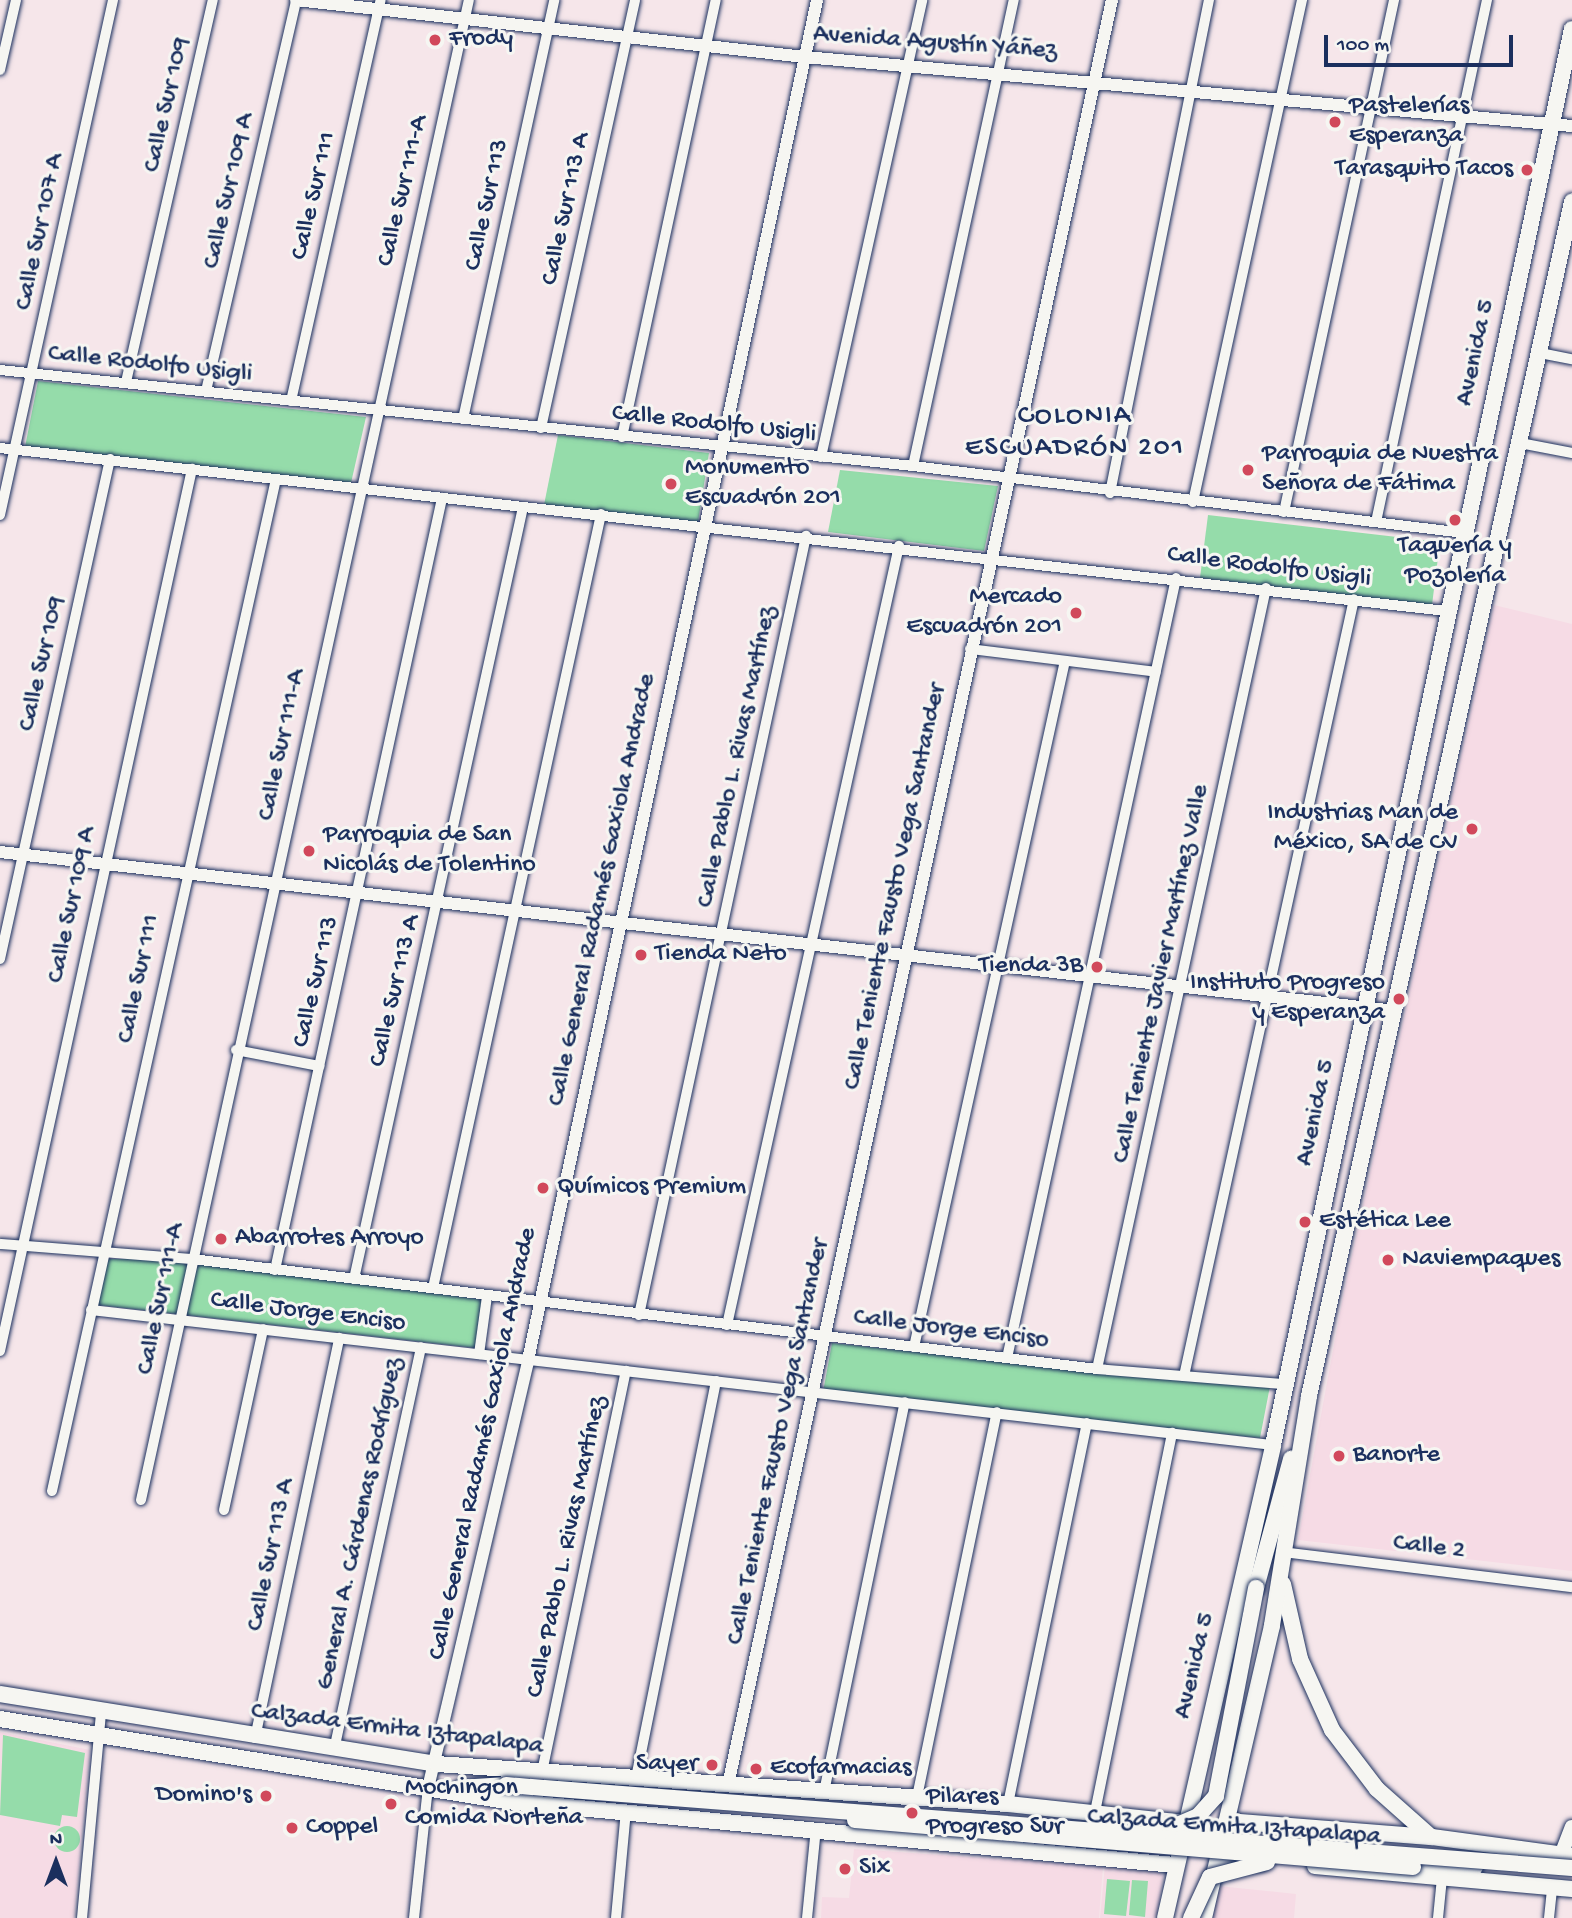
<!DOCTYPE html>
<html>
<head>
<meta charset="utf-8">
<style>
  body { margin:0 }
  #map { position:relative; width:1572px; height:1918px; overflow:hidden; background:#f6e6ea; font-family:"Gochi Hand",sans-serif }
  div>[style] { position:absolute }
  .built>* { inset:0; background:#f6dbe5 }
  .green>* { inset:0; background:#95dcaa }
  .round { border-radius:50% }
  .roads { filter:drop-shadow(0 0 2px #1b2f5e) drop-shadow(0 0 2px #1b2f5e) }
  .minor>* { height:10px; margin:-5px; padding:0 5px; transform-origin:5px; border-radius:5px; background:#f6f6f2 }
  .tertiary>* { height:12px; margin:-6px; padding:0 6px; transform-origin:6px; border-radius:6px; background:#f6f6f2 }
  .secondary>* { height:14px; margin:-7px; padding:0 7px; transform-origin:7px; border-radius:7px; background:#f6f6f2 }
  .primary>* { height:16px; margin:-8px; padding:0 8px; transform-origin:8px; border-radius:8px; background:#f6f6f2 }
  .bridges { filter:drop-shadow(0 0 2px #1b2f5e) drop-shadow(0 0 2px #1b2f5e) }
  .primary-bridge>* { height:16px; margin:-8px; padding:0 8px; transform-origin:8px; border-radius:8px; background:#f6f6f2 }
  .dots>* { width:19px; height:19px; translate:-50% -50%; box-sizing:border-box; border:4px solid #f6f6f2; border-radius:50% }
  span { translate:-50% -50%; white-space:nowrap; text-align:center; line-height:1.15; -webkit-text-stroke:6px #f6f6f2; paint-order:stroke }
  .poi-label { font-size:26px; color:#1b2f5e }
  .left { translate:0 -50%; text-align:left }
  .right { translate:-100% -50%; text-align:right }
  .street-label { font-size:26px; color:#1b2f5e }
  .neighbourhood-label { font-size:28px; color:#1b2f5e; letter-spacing:2px }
  .north { position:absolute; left:21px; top:1827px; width:70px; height:70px; -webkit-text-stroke:5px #f6f6f2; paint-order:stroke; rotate:0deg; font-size:19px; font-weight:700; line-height:28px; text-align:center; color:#1b2f5e }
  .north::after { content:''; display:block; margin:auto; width:24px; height:32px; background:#1b2f5e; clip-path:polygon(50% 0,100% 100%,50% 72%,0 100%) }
  .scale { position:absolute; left:1324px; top:35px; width:189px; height:32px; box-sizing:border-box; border:4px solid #1b2f5e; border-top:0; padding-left:9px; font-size:21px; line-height:24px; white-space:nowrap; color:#1b2f5e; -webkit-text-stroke:5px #f6f6f2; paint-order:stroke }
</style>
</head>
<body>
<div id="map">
  <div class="built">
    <i style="clip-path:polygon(1494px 605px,1572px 624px,1572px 1571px,1298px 1540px,1343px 1296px)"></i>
    <i style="clip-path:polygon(0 1732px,90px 1750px,74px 1918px,0 1918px)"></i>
    <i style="clip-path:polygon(854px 1849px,1103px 1866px,1099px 1918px,821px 1918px,822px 1897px,849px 1898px)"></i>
    <i style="clip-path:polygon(1105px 1865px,1156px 1869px,1163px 1876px,1157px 1918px,1100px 1918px)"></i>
    <i style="clip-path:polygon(1218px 1886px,1296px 1894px,1294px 1918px,1211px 1918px)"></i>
  </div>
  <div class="green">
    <i style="clip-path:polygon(38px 381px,366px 417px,351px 483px,25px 447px)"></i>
    <i style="clip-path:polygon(558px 435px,709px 453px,698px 522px,544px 505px)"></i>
    <i style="clip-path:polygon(840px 470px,998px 486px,984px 551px,828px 532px)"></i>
    <i style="clip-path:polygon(1208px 515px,1440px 542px,1432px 605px,1200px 578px)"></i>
    <i style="clip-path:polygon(105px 1259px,192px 1259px,484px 1300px,476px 1348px,98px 1305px)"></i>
    <i style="clip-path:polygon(832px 1343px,1091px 1371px,1270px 1386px,1260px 1438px,823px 1392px)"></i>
    <i style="clip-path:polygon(3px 1735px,85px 1753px,77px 1817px,62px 1815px,60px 1826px,0 1815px)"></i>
    <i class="round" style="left:54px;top:1826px;width:26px;height:26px"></i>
    <i style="clip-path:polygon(1107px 1879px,1130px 1881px,1126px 1916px,1104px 1914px)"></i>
    <i style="clip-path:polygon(1132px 1880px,1148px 1881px,1145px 1917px,1129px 1915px)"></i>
  </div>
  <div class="roads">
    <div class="minor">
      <i style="left:0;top:70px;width:72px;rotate:-77.1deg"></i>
      <i style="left:1540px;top:353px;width:33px;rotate:11deg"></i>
      <i style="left:0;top:370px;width:918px;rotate:6deg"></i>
      <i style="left:913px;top:466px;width:555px;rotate:6.93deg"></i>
      <i style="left:126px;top:382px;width:392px;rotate:-77.2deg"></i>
      <i style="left:206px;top:391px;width:401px;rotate:-77deg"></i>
      <i style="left:291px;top:401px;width:411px;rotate:-77.4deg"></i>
      <i style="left:463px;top:419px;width:429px;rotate:-77.7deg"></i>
      <i style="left:541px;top:428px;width:438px;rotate:-77.6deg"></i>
      <i style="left:622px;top:437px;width:447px;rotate:-77.9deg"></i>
      <i style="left:1520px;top:443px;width:53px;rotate:10.9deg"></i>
      <i style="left:0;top:448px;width:1456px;rotate:6.43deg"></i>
      <i style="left:821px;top:457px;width:468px;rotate:-77.5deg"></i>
      <i style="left:913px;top:466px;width:477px;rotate:-77.8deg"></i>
      <i style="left:1110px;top:493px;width:503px;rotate:-78.65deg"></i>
      <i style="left:1193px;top:502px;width:514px;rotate:-77.75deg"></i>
      <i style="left:1284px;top:512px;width:524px;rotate:-77.87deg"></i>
      <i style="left:0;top:515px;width:527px;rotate:-77.62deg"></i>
      <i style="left:1376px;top:522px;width:534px;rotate:-78deg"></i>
      <i style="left:970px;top:649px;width:187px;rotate:7deg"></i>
      <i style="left:0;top:959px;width:512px;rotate:-77.59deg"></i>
      <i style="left:236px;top:1050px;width:85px;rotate:10.9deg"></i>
      <i style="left:0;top:1244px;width:193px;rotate:4.5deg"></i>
      <i style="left:192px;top:1259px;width:912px;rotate:6.93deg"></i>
      <i style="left:1097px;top:1369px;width:189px;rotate:4.6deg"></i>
      <i style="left:275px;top:1270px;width:790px;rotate:-77.79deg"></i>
      <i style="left:354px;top:1279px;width:790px;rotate:-77.65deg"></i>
      <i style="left:433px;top:1288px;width:792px;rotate:-77.75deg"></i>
      <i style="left:91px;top:1310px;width:1190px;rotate:6.52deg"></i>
      <i style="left:639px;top:1315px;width:797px;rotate:-77.9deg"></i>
      <i style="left:727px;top:1325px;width:798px;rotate:-77.55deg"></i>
      <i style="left:914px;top:1347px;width:702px;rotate:-77.59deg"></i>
      <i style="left:0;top:1351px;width:903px;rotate:-77.72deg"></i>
      <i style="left:479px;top:1354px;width:59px;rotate:-82.1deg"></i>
      <i style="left:1007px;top:1358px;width:798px;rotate:-77.77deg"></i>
      <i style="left:1097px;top:1369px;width:799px;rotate:-77.79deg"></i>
      <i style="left:1184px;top:1376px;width:795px;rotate:-77.66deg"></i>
      <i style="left:52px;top:1491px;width:1036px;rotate:-77.52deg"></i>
      <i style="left:141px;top:1500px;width:1535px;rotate:-77.67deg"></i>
      <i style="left:224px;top:1510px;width:185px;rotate:-77.8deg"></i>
      <i style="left:1282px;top:1552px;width:292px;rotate:6.9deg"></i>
      <i style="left:255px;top:1738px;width:409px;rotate:-78.1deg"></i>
      <i style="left:334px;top:1750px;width:412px;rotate:-77.8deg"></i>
      <i style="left:542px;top:1772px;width:410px;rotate:-78.2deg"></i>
      <i style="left:636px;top:1778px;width:405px;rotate:-78.6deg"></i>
      <i style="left:824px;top:1792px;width:398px;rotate:-78.3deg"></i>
      <i style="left:917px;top:1797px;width:393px;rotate:-78.3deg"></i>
      <i style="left:1008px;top:1804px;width:389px;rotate:-78.3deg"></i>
      <i style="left:1095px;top:1812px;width:387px;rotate:-78.5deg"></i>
      <i style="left:82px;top:1918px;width:205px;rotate:-84.7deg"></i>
      <i style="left:414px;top:1918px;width:131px;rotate:-83.9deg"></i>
      <i style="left:616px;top:1918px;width:108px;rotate:-84.7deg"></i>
      <i style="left:807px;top:1918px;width:90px;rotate:-84.3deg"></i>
      <i style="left:1438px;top:1918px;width:40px;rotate:-84.3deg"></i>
      <i style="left:1549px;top:1918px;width:31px;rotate:-84deg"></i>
    </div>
    <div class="tertiary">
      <i style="left:296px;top:0;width:512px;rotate:6.39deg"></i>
      <i style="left:805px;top:57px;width:770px;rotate:5.14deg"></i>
      <i style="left:0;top:852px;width:1404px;rotate:6.5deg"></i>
      <i style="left:728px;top:1785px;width:1826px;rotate:-77.86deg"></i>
      <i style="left:428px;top:1788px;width:440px;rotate:-76.8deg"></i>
      <i style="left:528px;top:1360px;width:1390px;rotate:-78deg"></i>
    </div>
    <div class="secondary">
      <i style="left:1561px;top:1855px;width:30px;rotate:-69deg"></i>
    </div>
    <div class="primary">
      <i style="left:1283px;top:1584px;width:77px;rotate:77.2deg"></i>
      <i style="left:1300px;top:1659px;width:78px;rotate:65.7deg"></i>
      <i style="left:1332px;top:1730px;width:74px;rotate:52.7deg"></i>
      <i style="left:1377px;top:1789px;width:71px;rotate:41.6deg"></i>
      <i style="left:1256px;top:1588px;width:134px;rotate:-74.8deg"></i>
      <i style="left:0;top:1694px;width:443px;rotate:9.1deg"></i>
      <i style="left:437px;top:1764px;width:572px;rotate:4.01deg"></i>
      <i style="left:1008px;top:1804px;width:178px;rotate:6.1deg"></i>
      <i style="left:0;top:1719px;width:513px;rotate:9.21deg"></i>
      <i style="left:506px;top:1801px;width:671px;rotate:5.47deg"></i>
      <i style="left:460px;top:1788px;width:46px;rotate:-3.7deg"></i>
      <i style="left:1227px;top:1821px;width:206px;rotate:4.5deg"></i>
      <i style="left:1432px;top:1837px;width:141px;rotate:7.7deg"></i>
      <i style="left:1218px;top:1859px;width:43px;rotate:4deg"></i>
      <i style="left:1315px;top:1866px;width:258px;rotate:5.1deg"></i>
      <i style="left:1423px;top:1867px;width:52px"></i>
      <i style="left:1165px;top:1918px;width:485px;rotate:-77.1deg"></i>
      <i style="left:1273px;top:1445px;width:1447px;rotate:-78.08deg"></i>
      <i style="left:1204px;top:1918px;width:301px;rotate:-76.9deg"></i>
      <i style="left:1272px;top:1625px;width:232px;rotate:-80.8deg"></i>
      <i style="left:1309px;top:1396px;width:1223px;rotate:-77.58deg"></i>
    </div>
  </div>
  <div class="bridges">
    <div class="primary-bridge">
      <i style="left:506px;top:1785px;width:1069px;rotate:4.45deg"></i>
      <i style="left:855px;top:1820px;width:560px;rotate:4.81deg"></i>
      <i style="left:1163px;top:1831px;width:38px;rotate:-23deg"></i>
      <i style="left:1198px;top:1816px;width:27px;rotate:-48deg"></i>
      <i style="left:1216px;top:1796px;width:212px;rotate:-79.1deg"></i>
      <i style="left:1191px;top:1918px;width:45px;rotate:-65.1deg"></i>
      <i style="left:1210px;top:1877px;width:59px;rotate:-14.7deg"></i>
    </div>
  </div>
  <div class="dots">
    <i style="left:435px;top:40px;background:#d1495b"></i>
    <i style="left:1335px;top:122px;background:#d1495b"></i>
    <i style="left:1527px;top:170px;background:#d1495b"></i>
    <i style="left:1248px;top:470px;background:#d1495b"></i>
    <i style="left:671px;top:484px;background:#d1495b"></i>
    <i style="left:1455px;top:520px;background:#d1495b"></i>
    <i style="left:1076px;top:613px;background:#d1495b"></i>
    <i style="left:1472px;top:829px;background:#d1495b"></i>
    <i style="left:309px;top:851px;background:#d1495b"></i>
    <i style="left:641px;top:955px;background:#d1495b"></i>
    <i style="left:1097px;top:967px;background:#d1495b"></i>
    <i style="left:1399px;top:999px;background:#d1495b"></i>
    <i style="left:543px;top:1188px;background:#d1495b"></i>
    <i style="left:1305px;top:1222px;background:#d1495b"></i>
    <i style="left:221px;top:1239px;background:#d1495b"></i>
    <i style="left:1388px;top:1260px;background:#d1495b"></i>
    <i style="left:1339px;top:1456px;background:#d1495b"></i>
    <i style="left:712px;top:1765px;background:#d1495b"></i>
    <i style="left:756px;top:1769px;background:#d1495b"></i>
    <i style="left:266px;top:1796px;background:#d1495b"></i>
    <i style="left:391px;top:1804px;background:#d1495b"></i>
    <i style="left:912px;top:1813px;background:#d1495b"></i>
    <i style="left:292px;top:1828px;background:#d1495b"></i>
    <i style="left:845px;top:1869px;background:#d1495b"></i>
  </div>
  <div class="poi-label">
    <span class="left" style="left:449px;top:40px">Frody</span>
    <span class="left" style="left:1349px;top:122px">Pastelerías<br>Esperanza</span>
    <span class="right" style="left:1513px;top:170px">Tarasquito Tacos</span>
    <span class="left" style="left:1262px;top:470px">Parroquia de Nuestra<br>Señora de Fátima</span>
    <span class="left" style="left:685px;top:484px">Monumento<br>Escuadrón 201</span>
    <span style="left:1455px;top:562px">Taquería y<br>Pozolería</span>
    <span class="right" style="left:1062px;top:613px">Mercado<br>Escuadrón 201</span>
    <span class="right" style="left:1458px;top:829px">Industrias Man de<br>México, SA de CV</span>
    <span class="left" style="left:323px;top:851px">Parroquia de San<br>Nicolás de Tolentino</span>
    <span class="left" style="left:655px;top:955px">Tienda Neto</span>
    <span class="right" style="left:1083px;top:967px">Tienda 3B</span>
    <span class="right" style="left:1385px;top:999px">Instituto Progreso<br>y Esperanza</span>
    <span class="left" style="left:557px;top:1188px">Químicos Premium</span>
    <span class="left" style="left:1319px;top:1222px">Estética Lee</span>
    <span class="left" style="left:235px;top:1239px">Abarrotes Arroyo</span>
    <span class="left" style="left:1402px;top:1260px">Naviempaques</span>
    <span class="left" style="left:1353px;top:1456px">Banorte</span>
    <span class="right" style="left:698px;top:1765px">Sayer</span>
    <span class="left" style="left:770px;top:1769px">Ecofarmacias</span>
    <span class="left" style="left:405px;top:1804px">Mochingon<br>Comida Norteña</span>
    <span class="right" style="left:252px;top:1796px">Domino's</span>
    <span class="left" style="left:926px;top:1813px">Pilares<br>Progreso Sur</span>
    <span class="left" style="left:306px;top:1828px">Coppel</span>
    <span class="left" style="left:859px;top:1869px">Six</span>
  </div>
  <div class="street-label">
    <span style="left:935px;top:44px;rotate:4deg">Avenida Agustín Yáñez</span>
    <span style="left:168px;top:105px;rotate:-77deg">Calle Sur 109</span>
    <span style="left:230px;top:191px;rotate:-77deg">Calle Sur 109 A</span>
    <span style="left:404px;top:191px;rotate:-77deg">Calle Sur 111-A</span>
    <span style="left:315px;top:196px;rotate:-77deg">Calle Sur 111</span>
    <span style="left:488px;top:205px;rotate:-78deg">Calle Sur 113</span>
    <span style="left:567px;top:209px;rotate:-78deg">Calle Sur 113 A</span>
    <span style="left:41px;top:232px;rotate:-78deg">Calle Sur 107 A</span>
    <span style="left:1477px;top:353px;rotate:-78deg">Avenida 5</span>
    <span style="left:150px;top:365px;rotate:6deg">Calle Rodolfo Usigli</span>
    <span style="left:714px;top:425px;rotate:6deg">Calle Rodolfo Usigli</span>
    <span style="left:1269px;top:568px;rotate:7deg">Calle Rodolfo Usigli</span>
    <span style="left:43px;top:664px;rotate:-77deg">Calle Sur 109</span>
    <span style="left:283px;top:745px;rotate:-78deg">Calle Sur 111-A</span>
    <span style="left:738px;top:757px;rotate:-78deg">Calle Pablo L. Rivas Martínez</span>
    <span style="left:896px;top:887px;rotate:-78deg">Calle Teniente Fausto Vega Santander</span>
    <span style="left:603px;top:890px;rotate:-78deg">Calle General Radamés Gaxiola Andrade</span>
    <span style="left:73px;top:905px;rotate:-78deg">Calle Sur 109 A</span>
    <span style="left:1162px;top:974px;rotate:-78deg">Calle Teniente Javier Martínez Valle</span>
    <span style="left:140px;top:979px;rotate:-78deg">Calle Sur 111</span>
    <span style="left:317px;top:982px;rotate:-77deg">Calle Sur 113</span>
    <span style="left:396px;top:991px;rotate:-77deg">Calle Sur 113 A</span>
    <span style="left:1317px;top:1113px;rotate:-78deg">Avenida 5</span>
    <span style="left:162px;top:1299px;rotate:-78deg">Calle Sur 111-A</span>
    <span style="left:308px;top:1313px;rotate:7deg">Calle Jorge Enciso</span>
    <span style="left:951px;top:1330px;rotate:7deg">Calle Jorge Enciso</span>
    <span style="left:779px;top:1442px;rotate:-78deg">Calle Teniente Fausto Vega Santander</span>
    <span style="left:484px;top:1444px;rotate:-78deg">Calle General Radamés Gaxiola Andrade</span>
    <span style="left:361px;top:1524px;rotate:-78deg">General A. Cárdenas Rodríguez</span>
    <span style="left:568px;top:1547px;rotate:-78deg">Calle Pablo L. Rivas Martínez</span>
    <span style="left:1429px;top:1548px;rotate:7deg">Calle 2</span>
    <span style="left:272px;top:1555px;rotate:-78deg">Calle Sur 113 A</span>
    <span style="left:1196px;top:1666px;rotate:-77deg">Avenida 5</span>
    <span style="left:397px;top:1730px;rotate:7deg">Calzada Ermita Iztapalapa</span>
    <span style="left:1234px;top:1828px;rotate:4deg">Calzada Ermita Iztapalapa</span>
  </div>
  <div class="neighbourhood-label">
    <span style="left:1075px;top:433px">COLONIA<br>ESCUADRÓN 201</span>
  </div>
  <div class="north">N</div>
  <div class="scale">100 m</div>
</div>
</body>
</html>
